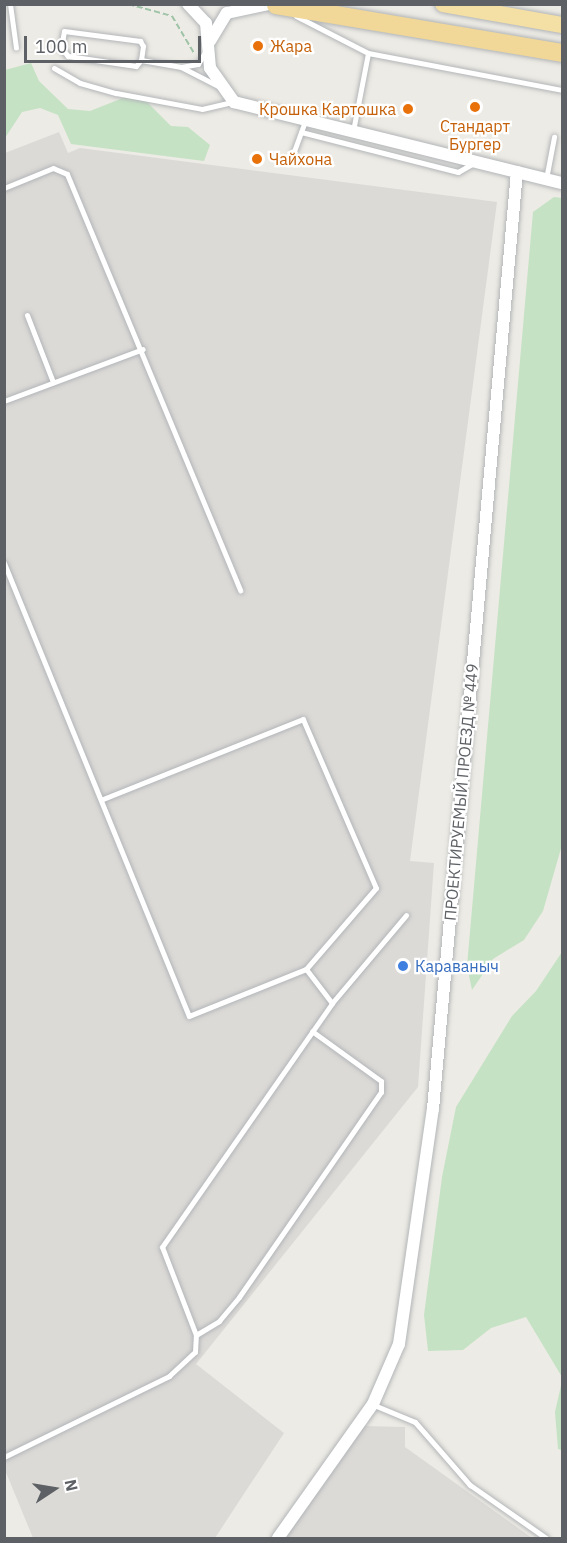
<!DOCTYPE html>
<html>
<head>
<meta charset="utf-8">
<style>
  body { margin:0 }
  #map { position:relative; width:567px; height:1543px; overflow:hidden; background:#edebe5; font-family:"IBM Plex Sans",sans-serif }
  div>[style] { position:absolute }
  .industrial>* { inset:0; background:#dcdad7 }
  .green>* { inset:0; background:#c5e2c4 }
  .path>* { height:2px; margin-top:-1px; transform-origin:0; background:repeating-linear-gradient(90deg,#9ec3a7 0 6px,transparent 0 9px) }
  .roads { filter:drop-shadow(0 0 2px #b2b5b8) drop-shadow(0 0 2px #b2b5b8) }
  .service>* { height:5px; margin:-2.5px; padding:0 2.5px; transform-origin:2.5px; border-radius:2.5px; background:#fff }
  .tertiary>* { height:12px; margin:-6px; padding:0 6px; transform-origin:6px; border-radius:6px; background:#fff }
  .trunk>* { height:16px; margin:-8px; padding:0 8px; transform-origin:8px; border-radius:8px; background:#f4e0a4 }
  .motorway>* { height:18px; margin:-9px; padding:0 9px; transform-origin:9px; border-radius:9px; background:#f1d898 }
  .dots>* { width:16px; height:16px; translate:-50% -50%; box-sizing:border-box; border:3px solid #fff; border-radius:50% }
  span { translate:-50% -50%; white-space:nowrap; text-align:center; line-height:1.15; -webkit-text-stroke:4.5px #fff; paint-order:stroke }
  .food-label { font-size:16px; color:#c56008 }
  .left { translate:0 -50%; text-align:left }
  .right { translate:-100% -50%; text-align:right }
  .street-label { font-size:16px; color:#5d6064 }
  .shop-label { font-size:16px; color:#366cbe }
  .frame { position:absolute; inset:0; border:6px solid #5d6064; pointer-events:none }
  .north { position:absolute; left:24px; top:1459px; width:60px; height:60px; -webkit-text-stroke:4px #fff; paint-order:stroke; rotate:78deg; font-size:16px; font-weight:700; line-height:24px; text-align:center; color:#5d6064 }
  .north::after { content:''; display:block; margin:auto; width:21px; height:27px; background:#5d6064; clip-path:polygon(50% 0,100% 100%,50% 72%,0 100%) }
  .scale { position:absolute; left:24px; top:36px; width:177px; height:27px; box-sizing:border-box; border:3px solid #5d6064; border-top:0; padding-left:8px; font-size:18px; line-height:21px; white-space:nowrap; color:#5d6064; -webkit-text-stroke:4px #fff; paint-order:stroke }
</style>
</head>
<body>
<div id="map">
  <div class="industrial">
    <i style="clip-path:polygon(59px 132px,68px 153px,80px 148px,497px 202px,410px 861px,434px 863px,418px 1087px,196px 1364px,284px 1433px,215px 1538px,33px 1538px,5px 1470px,5px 153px)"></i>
    <i style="clip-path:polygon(363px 1426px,405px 1427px,405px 1447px,532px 1538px,284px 1538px)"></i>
  </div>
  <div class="green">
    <i style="clip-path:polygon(31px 63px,39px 81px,68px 109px,90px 111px,128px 96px,146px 101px,171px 126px,188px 127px,210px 145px,204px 161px,71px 144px,58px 115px,40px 108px,22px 112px,5px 138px,5px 70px)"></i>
    <i style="clip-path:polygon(554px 197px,562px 198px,562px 845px,543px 911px,524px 940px,493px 959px,472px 990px,467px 966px,533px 212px)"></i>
    <i style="clip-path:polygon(562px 952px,562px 1377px,526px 1317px,491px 1328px,463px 1350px,428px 1351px,424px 1315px,442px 1177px,456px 1107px,512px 1016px,536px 991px)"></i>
    <i style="clip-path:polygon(562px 1381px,562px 1450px,558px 1449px,555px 1412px)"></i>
  </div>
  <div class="path">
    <i style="left:128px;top:4px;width:46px;rotate:15.3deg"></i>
    <i style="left:172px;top:16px;width:43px;rotate:59.3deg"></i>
  </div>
  <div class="roads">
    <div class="service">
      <i style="left:10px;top:4px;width:44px;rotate:82.2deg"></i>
      <i style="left:296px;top:16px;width:81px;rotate:27.2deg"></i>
      <i style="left:368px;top:53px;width:197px;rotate:10.8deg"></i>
      <i style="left:141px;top:60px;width:8px;rotate:130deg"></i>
      <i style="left:136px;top:66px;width:69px;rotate:-171.6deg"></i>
      <i style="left:68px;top:56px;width:11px;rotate:-131deg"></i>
      <i style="left:61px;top:48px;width:17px;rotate:-80deg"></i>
      <i style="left:64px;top:31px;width:77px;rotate:7.5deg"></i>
      <i style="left:140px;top:41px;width:6px;rotate:59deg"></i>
      <i style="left:143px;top:46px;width:14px;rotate:98deg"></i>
      <i style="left:141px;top:60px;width:41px;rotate:9.9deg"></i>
      <i style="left:181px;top:67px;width:17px;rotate:-10deg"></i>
      <i style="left:198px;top:64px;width:14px;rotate:-60deg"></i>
      <i style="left:181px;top:67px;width:46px;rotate:27.1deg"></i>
      <i style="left:54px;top:68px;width:30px;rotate:30deg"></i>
      <i style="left:80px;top:83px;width:37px;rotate:16deg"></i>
      <i style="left:116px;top:93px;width:87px;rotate:10.5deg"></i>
      <i style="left:202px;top:109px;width:32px;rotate:-13deg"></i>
      <i style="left:353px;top:131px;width:79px;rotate:-79.1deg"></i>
      <i style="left:301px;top:132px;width:162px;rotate:14.3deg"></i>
      <i style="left:458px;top:172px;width:16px;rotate:-30deg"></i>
      <i style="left:293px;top:154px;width:35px;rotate:-70deg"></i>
      <i style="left:546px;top:179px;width:43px;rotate:-79.2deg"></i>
      <i style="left:4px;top:188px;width:53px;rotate:-22.2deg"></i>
      <i style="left:53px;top:168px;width:15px;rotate:23deg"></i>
      <i style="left:67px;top:174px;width:451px;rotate:67.4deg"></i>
      <i style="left:27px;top:315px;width:72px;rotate:68.8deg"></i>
      <i style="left:4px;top:401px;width:148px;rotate:-20.5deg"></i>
      <i style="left:4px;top:563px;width:489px;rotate:67.8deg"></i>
      <i style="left:189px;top:1016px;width:126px;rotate:-21.9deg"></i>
      <i style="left:306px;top:969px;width:107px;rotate:-49.2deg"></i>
      <i style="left:376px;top:888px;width:184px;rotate:-113.4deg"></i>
      <i style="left:303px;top:719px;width:215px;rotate:158.2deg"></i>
      <i style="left:306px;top:969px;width:43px;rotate:52.6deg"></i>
      <i style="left:332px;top:1003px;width:115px;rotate:-49.9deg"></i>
      <i style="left:196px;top:1335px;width:27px;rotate:-31deg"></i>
      <i style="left:219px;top:1321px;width:31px;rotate:-50deg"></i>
      <i style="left:239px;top:1297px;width:249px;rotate:-55.3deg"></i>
      <i style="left:381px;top:1092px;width:11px;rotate:-90deg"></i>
      <i style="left:381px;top:1081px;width:85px;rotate:-144.1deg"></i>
      <i style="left:374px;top:1405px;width:44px;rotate:22.5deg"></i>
      <i style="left:415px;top:1422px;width:84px;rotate:48.9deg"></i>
      <i style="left:470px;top:1485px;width:93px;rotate:34.9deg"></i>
      <i style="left:4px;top:1457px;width:184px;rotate:-26.1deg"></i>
      <i style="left:169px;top:1376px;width:35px;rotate:-43deg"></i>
      <i style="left:195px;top:1352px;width:17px;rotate:-87deg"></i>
      <i style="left:196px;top:1335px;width:94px;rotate:-111.1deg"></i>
      <i style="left:162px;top:1247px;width:297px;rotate:-55.1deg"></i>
    </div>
    <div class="tertiary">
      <i style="left:188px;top:4px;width:26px;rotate:47deg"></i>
      <i style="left:206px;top:23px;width:45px;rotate:84.9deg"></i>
      <i style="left:210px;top:68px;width:42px;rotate:54.8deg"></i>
      <i style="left:234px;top:102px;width:338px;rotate:13.9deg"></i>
      <i style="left:210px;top:41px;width:33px;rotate:-59deg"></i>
      <i style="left:227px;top:13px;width:43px;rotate:-12.1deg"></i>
      <i style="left:278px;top:1538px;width:164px;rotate:-54.7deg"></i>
      <i style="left:373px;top:1404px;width:65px;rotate:-66.6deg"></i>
      <i style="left:399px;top:1344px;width:237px;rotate:-81.8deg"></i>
      <i style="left:433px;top:1109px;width:941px;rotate:-84.88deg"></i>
    </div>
    <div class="trunk">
      <i style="left:443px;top:4px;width:121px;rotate:10deg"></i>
    </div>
    <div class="motorway">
      <i style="left:276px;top:5px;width:290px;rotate:9.5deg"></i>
    </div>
  </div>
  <div class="dots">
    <i style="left:258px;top:46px;background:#e8710a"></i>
    <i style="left:475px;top:107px;background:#e8710a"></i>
    <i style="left:408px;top:109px;background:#e8710a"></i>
    <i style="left:257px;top:159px;background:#e8710a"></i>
    <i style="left:403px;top:966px;background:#3f7fe0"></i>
  </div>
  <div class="food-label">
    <span class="left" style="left:270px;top:46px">Жара</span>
    <span class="right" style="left:396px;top:109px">Крошка Картошка</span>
    <span style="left:475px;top:135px">Стандарт<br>Бургер</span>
    <span class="left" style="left:269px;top:159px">Чайхона</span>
  </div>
  <div class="street-label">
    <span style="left:461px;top:792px;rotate:-85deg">ПРОЕКТИРУЕМЫЙ ПРОЕЗД № 449</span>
  </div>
  <div class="shop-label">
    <span class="left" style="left:415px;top:966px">Караваныч</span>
  </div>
  <div class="frame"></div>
  <div class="north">N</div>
  <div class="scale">100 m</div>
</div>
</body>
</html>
